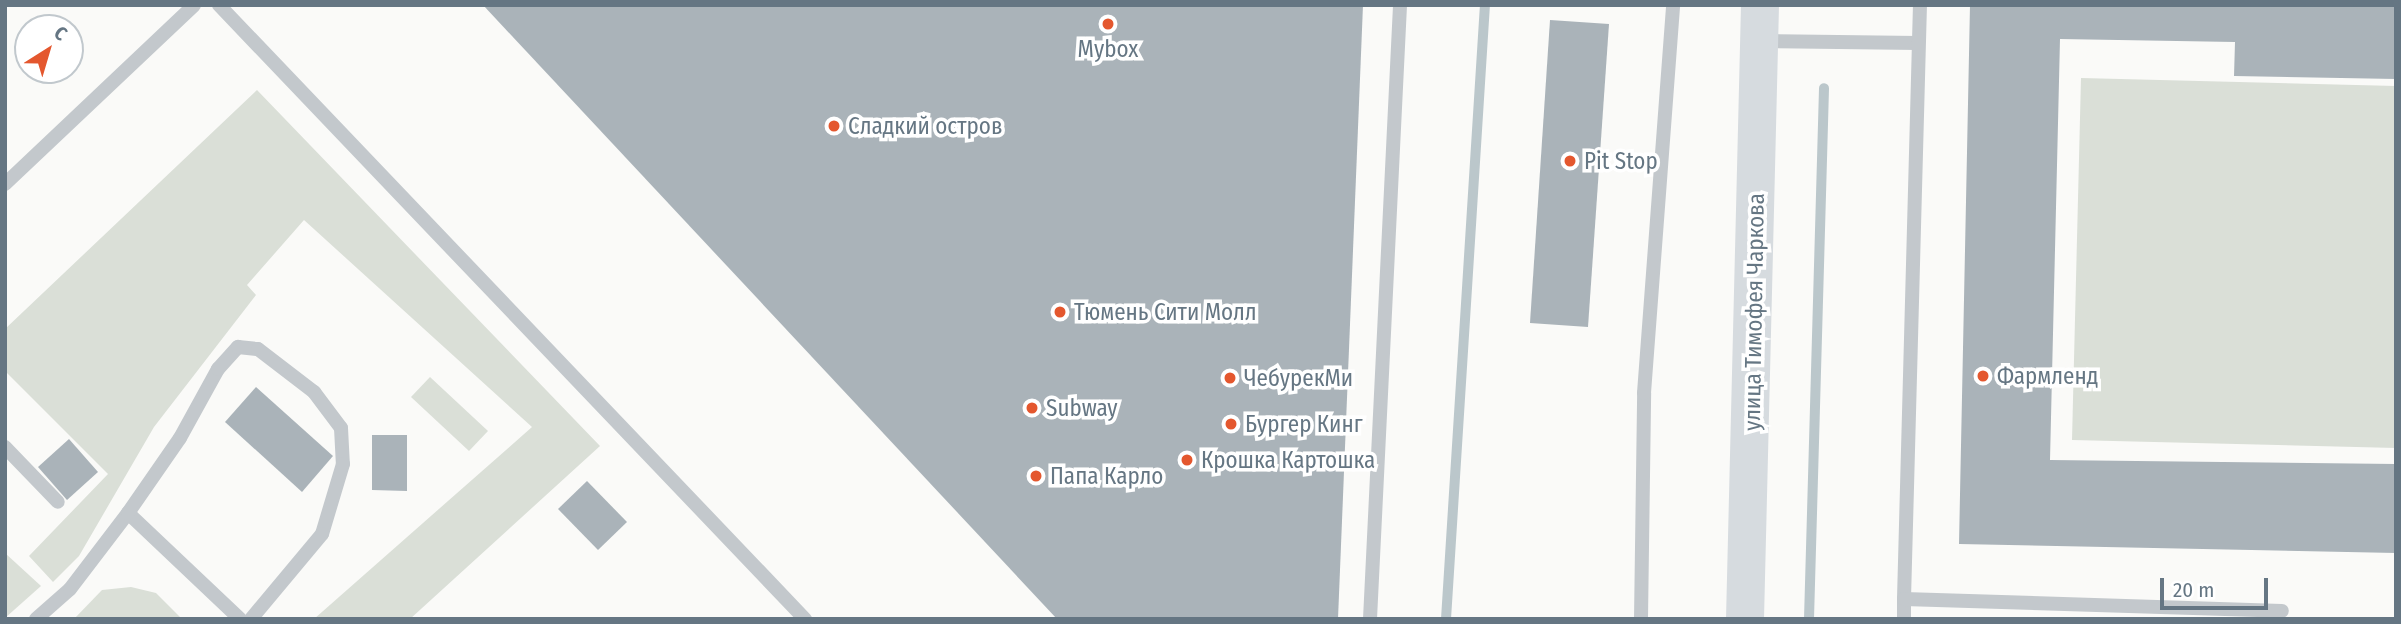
<!DOCTYPE html>
<html>
<head>
<meta charset="utf-8">
<style>
  body { margin:0 }
  #map { position:relative; width:2401px; height:624px; overflow:hidden; background:#fafaf8; font-family:"Fira Sans Condensed",sans-serif }
  div>[style] { position:absolute }
  .green>* { inset:0; background:#dadfd7 }
  .stream>* { height:10px; margin:-5px; padding:0 5px; transform-origin:5px; border-radius:5px; background:#bbc7cb }
  .building>* { inset:0; background:#aab3b9 }
  .service>* { height:14px; margin:-7px; padding:0 7px; transform-origin:7px; border-radius:7px; background:#c3c8cc }
  .secondary>* { height:38px; margin:-19px; padding:0 19px; transform-origin:19px; border-radius:19px; background:#d6dbdf }
  .dots>* { width:19px; height:19px; translate:-50% -50%; box-sizing:border-box; border:4px solid #fff; border-radius:50% }
  span { translate:-50% -50%; white-space:nowrap; text-align:center; line-height:1.15; -webkit-text-stroke:7px #fff; paint-order:stroke }
  .poi-label { font-size:23px; color:#657683 }
  .left { translate:0 -50%; text-align:left }
  .street-label { font-size:23px; color:#657683 }
  .frame { position:absolute; inset:0; border:7px solid #657683; pointer-events:none }
  .north { position:absolute; left:14px; top:14px; width:70px; height:70px; box-sizing:border-box; background:#fff; border:2px solid #c1c8cd; border-radius:50%; rotate:37deg; font-size:19px; font-weight:700; line-height:28px; text-align:center; color:#657683 }
  .north::after { content:''; display:block; margin:auto; width:24px; height:32px; background:#e4572e; clip-path:polygon(50% 0,100% 100%,50% 72%,0 100%) }
  .scale { position:absolute; left:2160px; top:578px; width:108px; height:32px; box-sizing:border-box; border:4px solid #657683; border-top:0; padding-left:9px; font-size:21px; line-height:24px; white-space:nowrap; color:#657683; -webkit-text-stroke:5px #fff; paint-order:stroke }
</style>
</head>
<body>
<div id="map">
  <div class="green">
    <i style="clip-path:polygon(2081px 78px,2396px 86px,2396px 448px,2072px 440px)"></i>
    <i style="clip-path:polygon(257px 90px,600px 446px,410px 619px,314px 619px,532px 427px,304px 220px,247px 285px,256px 295px,154px 427px,79px 556px,53px 582px,29px 556px,108px 474px,5px 371px,5px 329px)"></i>
    <i style="clip-path:polygon(430px 377px,488px 431px,469px 451px,411px 397px)"></i>
    <i style="clip-path:polygon(5px 553px,41px 586px,5px 618px)"></i>
    <i style="clip-path:polygon(131px 587px,156px 593px,182px 619px,74px 619px,102px 590px)"></i>
  </div>
  <div class="stream">
    <i style="left:1446px;top:619px;width:615px;rotate:-86.37deg"></i>
    <i style="left:1809px;top:619px;width:531px;rotate:-88.38deg"></i>
  </div>
  <div class="building">
    <i style="clip-path:polygon(483px 5px,1363px 5px,1338px 619px,1057px 619px)"></i>
    <i style="clip-path:polygon(1970px 5px,2396px 5px,2396px 79px,2234px 76px,2235px 42px,2060px 39px,2050px 460px,2396px 464px,2396px 553px,1959px 544px)"></i>
    <i style="clip-path:polygon(1550px 20px,1609px 24px,1588px 327px,1530px 323px)"></i>
    <i style="clip-path:polygon(256px 387px,333px 456px,302px 492px,225px 422px)"></i>
    <i style="clip-path:polygon(372px 435px,407px 435px,407px 491px,372px 490px)"></i>
    <i style="clip-path:polygon(69px 439px,98px 472px,67px 500px,38px 467px)"></i>
    <i style="clip-path:polygon(587px 481px,627px 522px,598px 550px,558px 509px)"></i>
  </div>
  <div class="service">
    <i style="left:219px;top:5px;width:849px;rotate:46.34deg"></i>
    <i style="left:1761px;top:41px;width:157px;rotate:0.7deg"></i>
    <i style="left:5px;top:184px;width:260px;rotate:-43.4deg"></i>
    <i style="left:5px;top:447px;width:76px;rotate:46.1deg"></i>
    <i style="left:128px;top:513px;width:154px;rotate:43.4deg"></i>
    <i style="left:1904px;top:599px;width:594px;rotate:-88.46deg"></i>
    <i style="left:36px;top:619px;width:45px;rotate:-41.4deg"></i>
    <i style="left:70px;top:589px;width:96px;rotate:-52.7deg"></i>
    <i style="left:128px;top:513px;width:91px;rotate:-55.3deg"></i>
    <i style="left:180px;top:438px;width:79px;rotate:-61.2deg"></i>
    <i style="left:218px;top:369px;width:30px;rotate:-48deg"></i>
    <i style="left:238px;top:347px;width:20px;rotate:6deg"></i>
    <i style="left:258px;top:349px;width:71px;rotate:37.5deg"></i>
    <i style="left:314px;top:392px;width:45px;rotate:53.1deg"></i>
    <i style="left:341px;top:428px;width:36px;rotate:87deg"></i>
    <i style="left:343px;top:464px;width:73px;rotate:106.7deg"></i>
    <i style="left:322px;top:534px;width:111px;rotate:129.9deg"></i>
    <i style="left:1370px;top:619px;width:615px;rotate:-87.2deg"></i>
    <i style="left:1641px;top:619px;width:226px;rotate:-89.2deg"></i>
    <i style="left:1644px;top:393px;width:389px;rotate:-85.7deg"></i>
    <i style="left:1904px;top:619px;width:20px;rotate:-90deg"></i>
    <i style="left:1904px;top:599px;width:378px;rotate:1.8deg"></i>
  </div>
  <div class="secondary">
    <i style="left:1745px;top:619px;width:614px;rotate:-88.6deg"></i>
  </div>
  <div class="dots">
    <i style="left:1108px;top:24px;background:#e4572e"></i>
    <i style="left:834px;top:126px;background:#e4572e"></i>
    <i style="left:1570px;top:161px;background:#e4572e"></i>
    <i style="left:1060px;top:312px;background:#e4572e"></i>
    <i style="left:1983px;top:376px;background:#e4572e"></i>
    <i style="left:1230px;top:378px;background:#e4572e"></i>
    <i style="left:1032px;top:408px;background:#e4572e"></i>
    <i style="left:1231px;top:424px;background:#e4572e"></i>
    <i style="left:1187px;top:460px;background:#e4572e"></i>
    <i style="left:1036px;top:476px;background:#e4572e"></i>
  </div>
  <div class="poi-label">
    <span style="left:1108px;top:49px">Mybox</span>
    <span class="left" style="left:848px;top:126px">Сладкий остров</span>
    <span class="left" style="left:1584px;top:161px">Pit Stop</span>
    <span class="left" style="left:1074px;top:312px">Тюмень Сити Молл</span>
    <span class="left" style="left:1997px;top:376px">Фармленд</span>
    <span class="left" style="left:1244px;top:378px">ЧебурекМи</span>
    <span class="left" style="left:1046px;top:408px">Subway</span>
    <span class="left" style="left:1245px;top:424px">Бургер Кинг</span>
    <span class="left" style="left:1201px;top:460px">Крошка Картошка</span>
    <span class="left" style="left:1050px;top:476px">Папа Карло</span>
  </div>
  <div class="street-label">
    <span style="left:1754px;top:312px;rotate:-89deg">улица Тимофея Чаркова</span>
  </div>
  <div class="frame"></div>
  <div class="north">С</div>
  <div class="scale">20 m</div>
</div>
</body>
</html>
